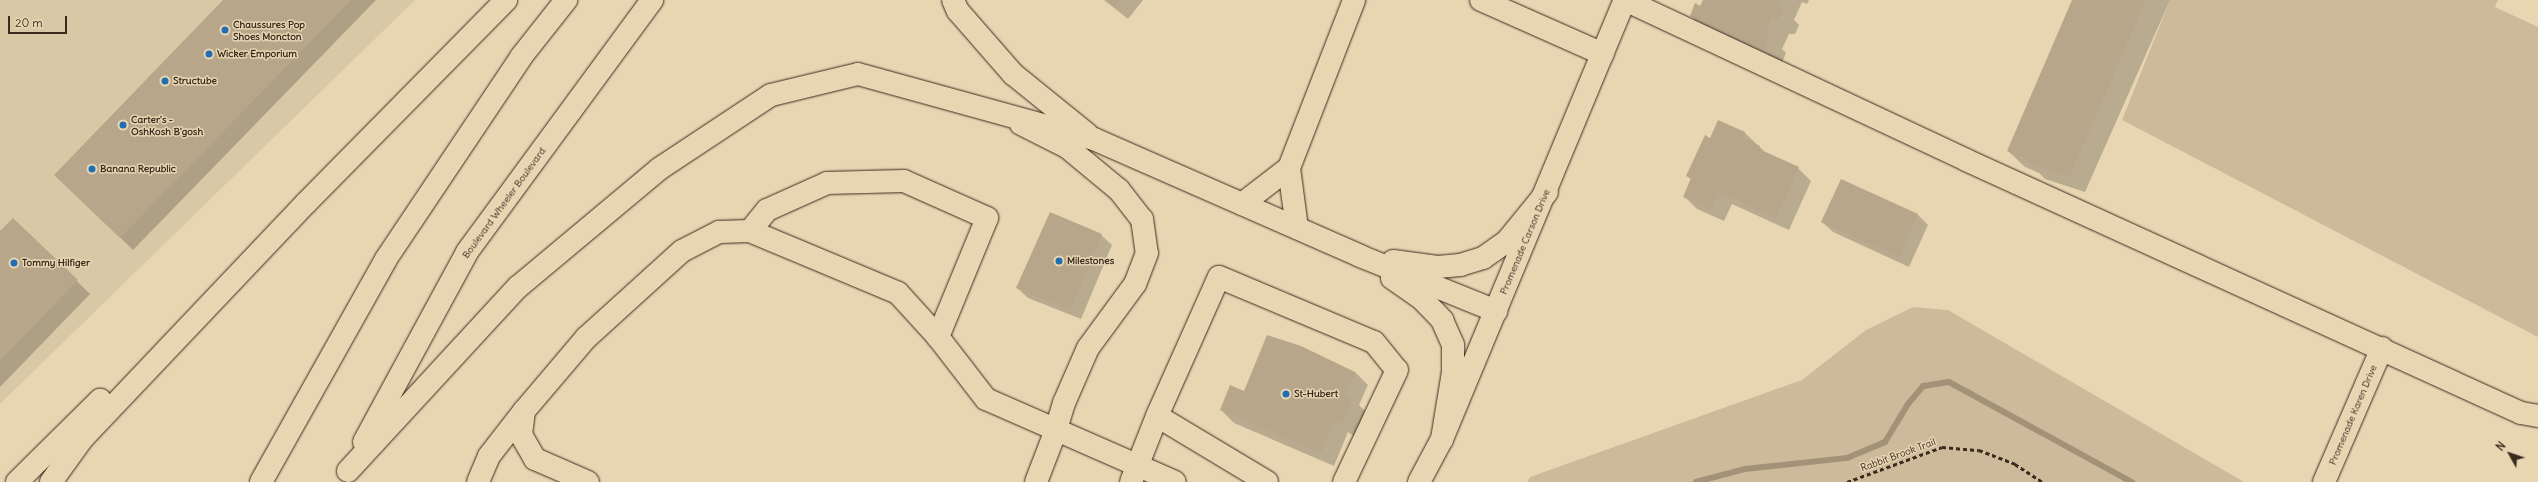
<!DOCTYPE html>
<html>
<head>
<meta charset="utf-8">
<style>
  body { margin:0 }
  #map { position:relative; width:2538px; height:482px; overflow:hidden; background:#e8d6b3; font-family:Delius,sans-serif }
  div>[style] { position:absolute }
  .built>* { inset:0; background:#d9c8a6 }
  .green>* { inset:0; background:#ccba9b }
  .shadow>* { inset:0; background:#0003 }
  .stream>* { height:6px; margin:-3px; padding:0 3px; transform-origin:3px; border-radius:3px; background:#a49278 }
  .building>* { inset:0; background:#b7a689 }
  .path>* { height:2.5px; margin-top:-1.25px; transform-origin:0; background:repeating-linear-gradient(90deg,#3b2a1e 0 4px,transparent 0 7px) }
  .roads { filter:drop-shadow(0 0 1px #3b2a1e) drop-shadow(0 0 1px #3b2a1e) }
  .minor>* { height:22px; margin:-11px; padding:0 11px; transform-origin:11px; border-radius:11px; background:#e8d6b3 }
  .highway>* { height:22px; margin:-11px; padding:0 11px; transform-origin:11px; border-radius:11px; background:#e8d6b3 }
  .dots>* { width:11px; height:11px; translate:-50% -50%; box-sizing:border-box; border:2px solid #e8d6b3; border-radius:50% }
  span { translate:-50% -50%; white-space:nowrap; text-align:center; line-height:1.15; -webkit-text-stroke:3px #e8d6b3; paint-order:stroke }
  .poi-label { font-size:10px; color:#3b2a1e; font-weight:700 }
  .left { translate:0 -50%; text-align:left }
  .street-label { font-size:10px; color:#3b2a1e }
  .north { position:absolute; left:2490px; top:434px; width:40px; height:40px; -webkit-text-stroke:3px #e8d6b3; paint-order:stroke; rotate:310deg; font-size:11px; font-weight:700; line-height:16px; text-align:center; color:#3b2a1e }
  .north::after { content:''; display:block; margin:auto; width:14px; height:18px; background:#3b2a1e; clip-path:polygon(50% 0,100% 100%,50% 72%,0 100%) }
  .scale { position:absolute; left:8px; top:16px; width:59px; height:18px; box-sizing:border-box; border:2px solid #3b2a1e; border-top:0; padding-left:5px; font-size:12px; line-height:14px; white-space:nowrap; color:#3b2a1e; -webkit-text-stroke:3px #e8d6b3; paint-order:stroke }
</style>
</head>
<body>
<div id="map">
  <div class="built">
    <i style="clip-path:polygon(0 0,415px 0,0 404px)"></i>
  </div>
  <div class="green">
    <i style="clip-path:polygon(2170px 0,2498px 0,2495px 7px,2538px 27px,2538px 337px,2122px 120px)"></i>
    <i style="clip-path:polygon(1913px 307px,1948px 310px,2244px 482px,1527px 482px,1530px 477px,1802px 380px,1866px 330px)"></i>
  </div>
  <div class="shadow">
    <i style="clip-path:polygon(225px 0,376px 0,133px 250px,68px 187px)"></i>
    <i style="clip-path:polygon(1104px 0,1143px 0,1128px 19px)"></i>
    <i style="clip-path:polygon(1704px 0,1809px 0,1807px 4px,1802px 2px,1794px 20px,1799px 25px,1795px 34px,1789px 34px,1782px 49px,1786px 53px,1781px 65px,1708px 32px,1691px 16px,1701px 7px)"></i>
    <i style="clip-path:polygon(2073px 0,2170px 0,2085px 192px,2045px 179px,2039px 173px,2025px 167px,2008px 151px)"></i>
    <i style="clip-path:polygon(1719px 121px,1745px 133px,1766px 153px,1798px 168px,1811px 181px,1789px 230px,1732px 204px,1724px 221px,1697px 209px,1684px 196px,1692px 180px,1687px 176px,1711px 139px)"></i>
    <i style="clip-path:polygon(1842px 180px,1918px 215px,1928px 225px,1909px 267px,1833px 232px,1822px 222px)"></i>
    <i style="clip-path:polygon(13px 219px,90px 294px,0 387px,0 232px)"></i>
    <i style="clip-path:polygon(1101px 235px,1112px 245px,1081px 319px,1028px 298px,1017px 288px)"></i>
    <i style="clip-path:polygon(1355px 372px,1368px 385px,1359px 405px,1365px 411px,1355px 437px,1348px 432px,1334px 466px,1234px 423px,1221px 410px,1244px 392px)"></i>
  </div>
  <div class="stream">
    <i style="left:1696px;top:482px;width:51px;rotate:-14.9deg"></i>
    <i style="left:1745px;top:469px;width:103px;rotate:-6.2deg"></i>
    <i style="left:1847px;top:458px;width:41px;rotate:-22.8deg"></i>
    <i style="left:1885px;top:442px;width:44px;rotate:-58.8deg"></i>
    <i style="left:1908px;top:404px;width:23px;rotate:-50deg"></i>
    <i style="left:1923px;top:386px;width:26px;rotate:-9deg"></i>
    <i style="left:1949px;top:382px;width:209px;rotate:28.7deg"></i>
  </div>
  <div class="building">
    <i style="clip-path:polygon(223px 0,351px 0,120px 238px,54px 175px)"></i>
    <i style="clip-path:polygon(1106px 0,1120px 0,1115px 7px)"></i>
    <i style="clip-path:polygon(1703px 0,1780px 0,1778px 5px,1783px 7px,1779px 17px,1776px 20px,1772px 18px,1765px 34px,1770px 36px,1764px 49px,1690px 16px,1695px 3px,1700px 6px)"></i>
    <i style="clip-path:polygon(2072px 0,2146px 0,2069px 177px,2027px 162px,2028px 159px,2007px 151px)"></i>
    <i style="clip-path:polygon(1718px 120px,1745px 132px,1743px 138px,1760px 146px,1759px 149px,1799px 167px,1776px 218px,1719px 192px,1711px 209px,1683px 197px,1691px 178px,1686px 176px,1705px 135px,1710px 138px)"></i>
    <i style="clip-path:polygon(1841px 179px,1918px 214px,1899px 257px,1821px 222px)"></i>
    <i style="clip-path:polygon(1050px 212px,1102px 234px,1070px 310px,1016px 288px)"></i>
    <i style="clip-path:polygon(13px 218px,78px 280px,0 361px,0 231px)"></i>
    <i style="clip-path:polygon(1267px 335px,1301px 346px,1355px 372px,1345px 396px,1353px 398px,1342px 425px,1335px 420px,1321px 453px,1220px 410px,1230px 385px,1244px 391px)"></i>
  </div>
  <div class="path">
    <i style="left:1847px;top:482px;width:101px;rotate:-20.2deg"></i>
    <i style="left:1942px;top:447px;width:37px;rotate:5deg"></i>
    <i style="left:1979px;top:450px;width:39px;rotate:21deg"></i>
    <i style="left:2015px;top:464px;width:33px;rotate:33deg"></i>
  </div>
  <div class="roads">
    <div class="minor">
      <i style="left:1481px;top:0;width:133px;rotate:23.9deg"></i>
      <i style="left:1625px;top:0;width:377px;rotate:25.1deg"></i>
      <i style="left:1966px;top:160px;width:610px;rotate:24.51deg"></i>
      <i style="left:2521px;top:413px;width:17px;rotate:10deg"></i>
      <i style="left:1021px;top:124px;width:51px;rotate:26.6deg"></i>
      <i style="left:1067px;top:147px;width:67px;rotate:39.6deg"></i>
      <i style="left:1119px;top:190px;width:37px;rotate:52deg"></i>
      <i style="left:1142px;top:219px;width:34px;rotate:82deg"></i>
      <i style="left:1147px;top:253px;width:33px;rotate:111deg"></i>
      <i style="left:1135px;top:284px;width:79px;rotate:126.3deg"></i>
      <i style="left:1088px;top:348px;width:60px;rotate:113.6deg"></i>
      <i style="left:1064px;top:403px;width:28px;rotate:107deg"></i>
      <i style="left:1056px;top:430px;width:56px;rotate:111deg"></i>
      <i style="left:1242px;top:204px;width:59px;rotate:-37.5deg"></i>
      <i style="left:1297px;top:228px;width:61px;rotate:-97.6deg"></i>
      <i style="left:1289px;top:168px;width:180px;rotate:-68.8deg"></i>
      <i style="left:750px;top:231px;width:27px;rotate:-51deg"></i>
      <i style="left:767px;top:210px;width:66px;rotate:-24.2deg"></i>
      <i style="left:827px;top:183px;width:77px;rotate:-1.5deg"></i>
      <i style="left:904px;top:181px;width:91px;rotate:24deg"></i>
      <i style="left:987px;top:218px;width:129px;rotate:112.4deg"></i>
      <i style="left:478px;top:482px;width:28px;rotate:-67deg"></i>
      <i style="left:489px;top:456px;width:57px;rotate:-52.1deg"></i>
      <i style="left:588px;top:482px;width:58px;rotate:-156.5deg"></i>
      <i style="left:535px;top:459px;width:28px;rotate:-120deg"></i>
      <i style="left:521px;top:435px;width:24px;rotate:-83deg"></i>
      <i style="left:524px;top:411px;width:96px;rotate:-49.7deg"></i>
      <i style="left:586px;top:338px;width:130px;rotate:-42.2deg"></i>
      <i style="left:682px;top:251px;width:42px;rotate:-27.2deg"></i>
      <i style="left:719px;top:232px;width:31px;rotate:-2deg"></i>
      <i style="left:750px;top:231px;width:160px;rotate:22.7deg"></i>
      <i style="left:898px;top:293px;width:59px;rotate:47.7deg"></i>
      <i style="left:938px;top:337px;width:78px;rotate:52.3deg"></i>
      <i style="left:986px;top:399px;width:206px;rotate:23.7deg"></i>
      <i style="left:1131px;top:482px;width:71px;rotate:-68.5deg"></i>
      <i style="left:1267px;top:482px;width:128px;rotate:-149deg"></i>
      <i style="left:1157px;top:416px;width:152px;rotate:-66deg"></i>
      <i style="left:1219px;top:277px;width:168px;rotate:22.8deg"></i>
      <i style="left:1374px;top:342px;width:36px;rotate:51deg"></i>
      <i style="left:1397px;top:370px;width:124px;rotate:115.3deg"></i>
      <i style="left:1419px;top:482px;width:49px;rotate:-61.9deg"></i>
      <i style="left:1442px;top:439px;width:476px;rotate:-67.4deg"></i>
      <i style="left:2324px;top:482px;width:146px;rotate:-66.6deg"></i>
    </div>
    <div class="highway">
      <i style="left:953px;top:0;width:12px;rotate:66deg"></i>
      <i style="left:958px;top:11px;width:84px;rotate:48.9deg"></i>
      <i style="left:1013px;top:74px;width:95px;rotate:39deg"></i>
      <i style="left:1393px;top:261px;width:45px;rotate:7.6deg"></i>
      <i style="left:1438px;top:267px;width:22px;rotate:-5deg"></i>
      <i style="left:1460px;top:265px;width:24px;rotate:-17deg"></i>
      <i style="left:1483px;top:258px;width:29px;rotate:-35deg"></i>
      <i style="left:1507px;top:241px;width:63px;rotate:-50.8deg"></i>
      <i style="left:1392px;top:278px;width:38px;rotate:35deg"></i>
      <i style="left:1423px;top:300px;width:28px;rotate:46deg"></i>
      <i style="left:1442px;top:320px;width:27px;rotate:66deg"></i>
      <i style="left:1453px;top:345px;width:27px;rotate:90deg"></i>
      <i style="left:1453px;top:372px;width:68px;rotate:99.3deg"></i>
      <i style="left:364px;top:442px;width:216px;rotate:-61.5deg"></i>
      <i style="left:467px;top:252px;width:313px;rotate:-53.7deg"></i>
      <i style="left:348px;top:471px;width:251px;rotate:-47.3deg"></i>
      <i style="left:518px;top:287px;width:184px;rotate:-39.9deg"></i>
      <i style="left:659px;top:169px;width:134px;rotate:-33.5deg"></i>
      <i style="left:771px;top:95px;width:89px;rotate:-13.6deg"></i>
      <i style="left:858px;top:74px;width:245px;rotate:15.4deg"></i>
      <i style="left:1094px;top:139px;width:291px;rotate:23.7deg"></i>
      <i style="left:1360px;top:256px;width:147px;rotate:22deg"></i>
      <i style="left:17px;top:482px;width:117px;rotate:-44.7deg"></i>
      <i style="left:51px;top:482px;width:53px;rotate:-54.2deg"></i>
      <i style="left:82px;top:439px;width:325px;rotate:-46.5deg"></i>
      <i style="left:306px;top:203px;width:285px;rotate:-45.4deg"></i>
      <i style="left:261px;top:482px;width:256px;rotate:-60.7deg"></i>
      <i style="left:386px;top:259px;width:243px;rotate:-56.2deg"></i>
      <i style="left:521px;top:57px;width:73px;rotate:-51.7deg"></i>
    </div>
  </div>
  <div class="dots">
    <i style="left:225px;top:30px;background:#1f6fb2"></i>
    <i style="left:209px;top:54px;background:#1f6fb2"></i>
    <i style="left:165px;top:81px;background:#1f6fb2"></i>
    <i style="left:123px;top:125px;background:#1f6fb2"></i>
    <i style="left:92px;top:169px;background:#1f6fb2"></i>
    <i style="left:1059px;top:261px;background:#1f6fb2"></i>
    <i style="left:14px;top:263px;background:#1f6fb2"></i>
    <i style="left:1286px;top:394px;background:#1f6fb2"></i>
  </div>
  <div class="poi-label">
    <span class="left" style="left:233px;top:30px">Chaussures Pop<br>Shoes Moncton</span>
    <span class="left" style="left:217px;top:54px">Wicker Emporium</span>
    <span class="left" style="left:173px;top:81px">Structube</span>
    <span class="left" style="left:131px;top:125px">Carter's -<br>OshKosh B'gosh</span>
    <span class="left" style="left:100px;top:169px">Banana Republic</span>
    <span class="left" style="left:1067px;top:261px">Milestones</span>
    <span class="left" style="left:22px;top:263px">Tommy Hilfiger</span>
    <span class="left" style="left:1294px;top:394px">St-Hubert</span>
  </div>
  <div class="street-label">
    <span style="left:504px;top:203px;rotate:-54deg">Boulevard Wheeler Boulevard</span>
    <span style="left:1525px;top:242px;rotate:-67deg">Promenade Carson Drive</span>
    <span style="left:2353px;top:415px;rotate:-67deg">Promenade Karen Drive</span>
    <span style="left:1898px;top:455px;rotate:-20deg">Rabbit Brook Trail</span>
  </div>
  <div class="north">N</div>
  <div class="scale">20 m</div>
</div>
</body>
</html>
